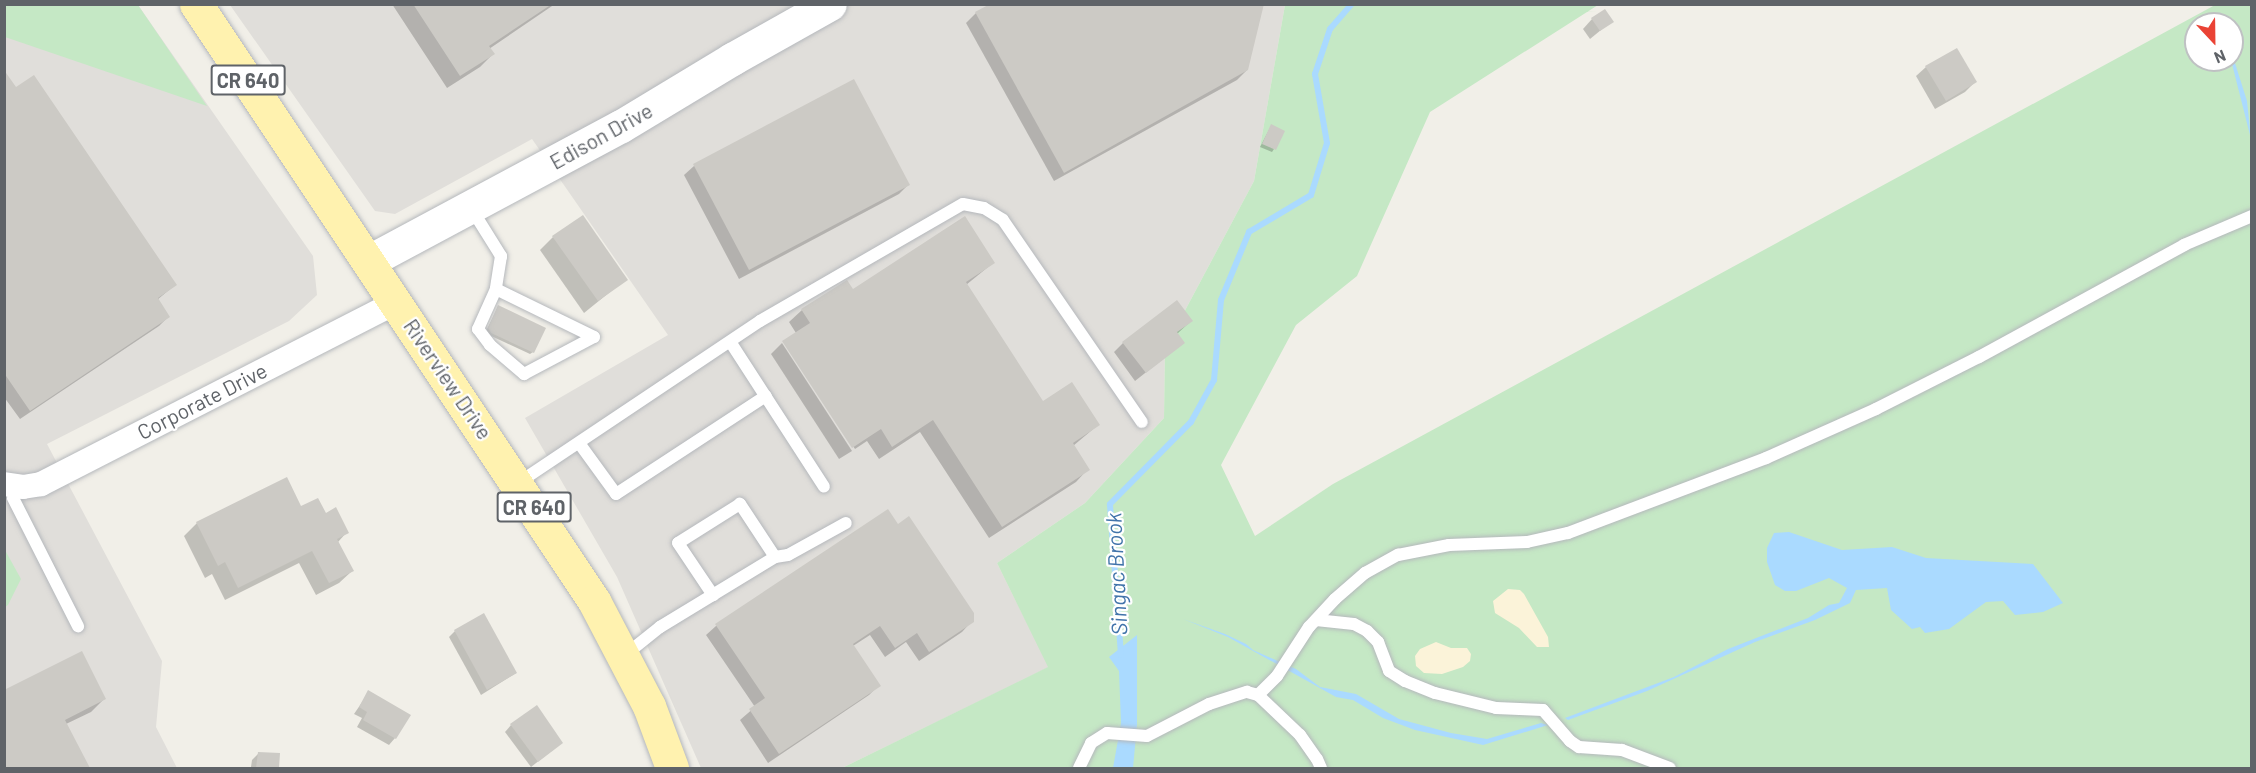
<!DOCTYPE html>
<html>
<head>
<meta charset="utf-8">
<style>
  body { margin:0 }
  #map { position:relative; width:2256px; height:773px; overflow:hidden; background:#f1efe8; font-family:Barlow,sans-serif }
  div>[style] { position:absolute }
  .industrial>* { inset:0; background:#e0deda }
  .green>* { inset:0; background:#c5e8c5 }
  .sand>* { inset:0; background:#fbf3d9 }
  .water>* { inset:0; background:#aadaff }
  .shadow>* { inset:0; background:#0003 }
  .stream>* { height:6px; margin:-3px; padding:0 3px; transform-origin:3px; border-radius:3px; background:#aadaff }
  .building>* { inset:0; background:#cccac5 }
  .roads { filter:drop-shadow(0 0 2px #b5b8bc) drop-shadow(0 0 2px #b5b8bc) }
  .lane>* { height:12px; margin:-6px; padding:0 6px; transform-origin:6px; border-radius:6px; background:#fff }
  .street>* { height:24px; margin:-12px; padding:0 12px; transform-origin:12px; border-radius:12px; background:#fff }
  .secondary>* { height:33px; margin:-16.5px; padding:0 16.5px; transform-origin:16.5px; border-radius:16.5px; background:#fff }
  .primary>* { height:33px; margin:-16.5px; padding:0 16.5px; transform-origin:16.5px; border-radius:16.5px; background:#fff2af }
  span { translate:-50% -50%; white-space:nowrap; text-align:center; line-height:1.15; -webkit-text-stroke:4.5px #fff; paint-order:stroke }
  .shield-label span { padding:2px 4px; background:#fff; border:2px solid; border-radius:4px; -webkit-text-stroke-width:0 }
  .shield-label { font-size:20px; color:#5f6368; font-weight:700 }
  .street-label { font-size:21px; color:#5f6368 }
  .water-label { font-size:22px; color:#4174aa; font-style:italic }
  .frame { position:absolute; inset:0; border:6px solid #5f6368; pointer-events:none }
  .north { position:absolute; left:2184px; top:12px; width:60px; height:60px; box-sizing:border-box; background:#fff; border:2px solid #bfc1c3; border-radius:50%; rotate:158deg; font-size:16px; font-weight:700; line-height:24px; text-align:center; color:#5f6368 }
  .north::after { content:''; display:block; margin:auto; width:21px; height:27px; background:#ea4335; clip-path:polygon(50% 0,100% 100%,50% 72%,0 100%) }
</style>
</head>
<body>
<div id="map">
  <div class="industrial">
    <i style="clip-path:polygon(5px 5px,138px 5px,313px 256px,317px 295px,289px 321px,47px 444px,162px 661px,156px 727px,177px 768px,5px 768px)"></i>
    <i style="clip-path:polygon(230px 5px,1285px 5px,1254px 181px,1165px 348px,1164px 418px,1085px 503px,997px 563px,1049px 667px,842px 768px,701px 768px,617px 577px,525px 418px,668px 335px,532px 139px,395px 214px,375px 211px)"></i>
  </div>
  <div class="green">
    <i style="clip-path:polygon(4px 5px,138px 5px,207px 106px,5px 37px)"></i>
    <i style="clip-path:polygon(evenodd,1285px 5px,1598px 5px,1430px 112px,1357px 276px,1296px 325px,1221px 465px,1255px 536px,1333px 484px,2215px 5px,2251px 5px,2251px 768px,842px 768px,1048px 667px,997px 563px,1085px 503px,1164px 418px,1165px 348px,1254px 181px,1285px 5px,2196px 24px,2232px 24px,2232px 60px,2196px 60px,2196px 24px)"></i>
    <i style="clip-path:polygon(5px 550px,21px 579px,8px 605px,5px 607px)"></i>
  </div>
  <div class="sand">
    <i style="clip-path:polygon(1508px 589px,1520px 590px,1524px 594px,1548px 637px,1549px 647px,1537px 647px,1519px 628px,1495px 613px,1493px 601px)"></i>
    <i style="clip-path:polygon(1436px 642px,1451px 648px,1467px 648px,1471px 654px,1470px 661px,1463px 667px,1442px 674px,1424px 673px,1416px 666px,1415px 656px,1420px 649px)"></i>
  </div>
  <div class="water">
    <i style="clip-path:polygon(2231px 60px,2234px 60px,2247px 101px,2251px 139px)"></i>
    <i style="clip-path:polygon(1789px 532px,1842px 550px,1892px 547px,1926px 558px,2033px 564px,2063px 603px,2043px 612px,2015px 615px,2003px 601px,1986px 602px,1949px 629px,1925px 633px,1920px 627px,1912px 629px,1891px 610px,1887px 588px,1856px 590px,1850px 603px,1815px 620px,1755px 642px,1647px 691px,1568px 720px,1565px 718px,1674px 677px,1728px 649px,1808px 618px,1829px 605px,1839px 603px,1847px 588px,1829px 578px,1796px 591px,1785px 591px,1775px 585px,1767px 562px,1767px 548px,1774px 533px)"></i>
    <i style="clip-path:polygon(1183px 619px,1225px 634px,1246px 644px,1253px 650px,1296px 669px,1320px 687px,1356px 694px,1399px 719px,1451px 733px,1487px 739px,1541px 723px,1548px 725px,1483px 745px,1415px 730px,1383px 718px,1353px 700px,1336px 697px,1228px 637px)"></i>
    <i style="clip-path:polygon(1137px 635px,1137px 725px,1133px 768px,1113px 768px,1121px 723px,1119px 671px,1109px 657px)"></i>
  </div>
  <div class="shadow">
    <i style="clip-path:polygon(392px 4px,555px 4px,489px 49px,493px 54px,480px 67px,447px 88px)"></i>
    <i style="clip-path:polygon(976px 13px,1247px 70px,1237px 80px,1054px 181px,966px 23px)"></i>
    <i style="clip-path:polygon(1592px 19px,1612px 21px,1590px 39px,1583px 29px)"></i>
    <i style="clip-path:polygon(1926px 67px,1975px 82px,1965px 92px,1935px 109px,1916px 76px)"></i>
    <i style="clip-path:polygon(4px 73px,175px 285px,157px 300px,168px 317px,159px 326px,20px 419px,4px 397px)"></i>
    <i style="clip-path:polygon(854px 81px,908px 185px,899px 194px,739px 279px,684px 175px,694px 166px)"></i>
    <i style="clip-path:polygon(1271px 126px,1274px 149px,1272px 152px,1260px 147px)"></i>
    <i style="clip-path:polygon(553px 237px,626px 279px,584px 313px,540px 250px)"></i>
    <i style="clip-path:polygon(993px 263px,966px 285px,1043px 403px,1098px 425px,1073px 446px,1088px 469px,1076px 482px,989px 538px,920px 432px,879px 459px,867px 441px,855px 449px,785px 343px,783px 343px,796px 333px,789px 322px,802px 310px,852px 291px)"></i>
    <i style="clip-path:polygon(498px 307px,533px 352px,530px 354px,489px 335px,486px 331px)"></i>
    <i style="clip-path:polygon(1191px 321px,1177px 334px,1183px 343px,1135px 381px,1114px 352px,1123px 343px)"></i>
    <i style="clip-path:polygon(782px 343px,852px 451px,839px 459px,771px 354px)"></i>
    <i style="clip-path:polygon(301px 508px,325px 515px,347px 532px,338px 542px,352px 571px,339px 583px,316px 595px,299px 563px,225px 600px,212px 574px,205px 578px,184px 536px,197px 523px)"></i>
    <i style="clip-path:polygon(972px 621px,962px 632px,919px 661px,906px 642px,885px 657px,870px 635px,853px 646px,879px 685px,869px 695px,768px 763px,740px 720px,755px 707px,706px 635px,716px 626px)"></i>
    <i style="clip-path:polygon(455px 631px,516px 673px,481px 695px,449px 637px)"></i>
    <i style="clip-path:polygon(4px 692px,104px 699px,91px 712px,66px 724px,88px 768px,4px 768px)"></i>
    <i style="clip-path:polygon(369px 692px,395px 738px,389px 745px,357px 727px,362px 718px,354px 714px)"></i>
    <i style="clip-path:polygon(511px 725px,554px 749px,531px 767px,505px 732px)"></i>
    <i style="clip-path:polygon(258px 754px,278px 755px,277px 768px,245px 768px,251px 767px,252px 760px)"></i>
  </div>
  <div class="stream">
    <i style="left:1121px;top:655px;width:151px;rotate:-94.2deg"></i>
    <i style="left:1110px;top:504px;width:115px;rotate:-45.4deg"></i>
    <i style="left:1191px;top:422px;width:48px;rotate:-61.3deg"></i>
    <i style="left:1214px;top:380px;width:80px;rotate:-85deg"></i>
    <i style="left:1221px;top:300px;width:74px;rotate:-67.6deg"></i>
    <i style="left:1249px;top:232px;width:72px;rotate:-30.8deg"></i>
    <i style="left:1311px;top:195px;width:54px;rotate:-72.9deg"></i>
    <i style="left:1327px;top:143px;width:70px;rotate:-99.9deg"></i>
    <i style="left:1315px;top:74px;width:47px;rotate:-71.6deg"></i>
    <i style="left:1330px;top:29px;width:33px;rotate:-49deg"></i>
  </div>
  <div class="building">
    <i style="clip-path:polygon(413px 4px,552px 4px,489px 46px,495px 54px,460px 76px)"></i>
    <i style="clip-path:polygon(990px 4px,1264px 4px,1248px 70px,1064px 173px,975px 12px)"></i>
    <i style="clip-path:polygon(1605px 9px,1614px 22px,1600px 31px,1591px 18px)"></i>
    <i style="clip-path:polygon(1957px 48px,1977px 82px,1946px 101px,1925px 66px)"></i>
    <i style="clip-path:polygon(4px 70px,16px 87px,34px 75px,177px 285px,158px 298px,170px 317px,30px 411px,4px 373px)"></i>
    <i style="clip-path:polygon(854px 79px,910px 185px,749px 270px,693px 164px)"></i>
    <i style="clip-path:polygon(1271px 124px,1285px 131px,1276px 150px,1262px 144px)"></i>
    <i style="clip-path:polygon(583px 215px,628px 280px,598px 301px,552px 236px)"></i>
    <i style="clip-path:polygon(965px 216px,995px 263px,966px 282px,1043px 401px,1072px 382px,1100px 425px,1073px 443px,1090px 470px,1002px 527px,933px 420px,892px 447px,881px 429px,852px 448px,782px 341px,810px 323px,801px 309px,847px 280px,853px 289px)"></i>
    <i style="clip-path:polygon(1177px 300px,1193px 321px,1177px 332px,1185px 343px,1146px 373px,1122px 342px)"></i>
    <i style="clip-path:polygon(498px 305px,546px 328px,534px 353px,491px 333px,488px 328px)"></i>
    <i style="clip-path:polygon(287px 477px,301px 506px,318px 498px,326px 513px,336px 507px,349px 533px,337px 539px,354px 571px,329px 583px,312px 551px,238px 588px,225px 562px,218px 566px,196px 522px)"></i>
    <i style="clip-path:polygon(888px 509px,898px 524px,909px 516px,974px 613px,974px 622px,929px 652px,917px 633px,895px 648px,880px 626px,853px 644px,881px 686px,779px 754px,749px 709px,765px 698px,715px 624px)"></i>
    <i style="clip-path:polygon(484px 613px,517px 673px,487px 690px,454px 630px)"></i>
    <i style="clip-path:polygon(82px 651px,106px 699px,65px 720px,90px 768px,4px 768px,4px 690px)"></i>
    <i style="clip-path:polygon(368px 690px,411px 715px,396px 739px,363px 720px,367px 712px,359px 707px)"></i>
    <i style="clip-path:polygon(537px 705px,563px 743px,538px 762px,510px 724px)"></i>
    <i style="clip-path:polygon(258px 752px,280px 753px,279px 768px,256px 768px)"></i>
  </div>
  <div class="roads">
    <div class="lane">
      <i style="left:471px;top:208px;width:57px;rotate:58deg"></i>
      <i style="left:501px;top:256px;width:33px;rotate:99deg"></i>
      <i style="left:496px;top:289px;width:44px;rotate:114.2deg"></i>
      <i style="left:478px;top:329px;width:20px;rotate:53deg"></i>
      <i style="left:490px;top:345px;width:45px;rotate:40.5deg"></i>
      <i style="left:524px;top:374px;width:79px;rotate:-27.9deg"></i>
      <i style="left:594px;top:337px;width:109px;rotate:-153.9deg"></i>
      <i style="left:731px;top:343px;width:171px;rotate:57.1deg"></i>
      <i style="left:579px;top:443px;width:63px;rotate:54deg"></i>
      <i style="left:616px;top:494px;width:179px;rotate:-33.2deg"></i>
      <i style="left:518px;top:483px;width:291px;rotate:-33.8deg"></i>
      <i style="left:760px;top:321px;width:234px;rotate:-30deg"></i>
      <i style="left:963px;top:204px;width:21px;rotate:11deg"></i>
      <i style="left:984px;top:208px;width:22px;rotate:32deg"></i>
      <i style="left:1003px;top:220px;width:245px;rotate:55.5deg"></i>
      <i style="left:13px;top:498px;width:144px;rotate:63.1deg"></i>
      <i style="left:775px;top:557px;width:13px;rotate:-9deg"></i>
      <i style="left:788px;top:555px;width:66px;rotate:-28.9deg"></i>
      <i style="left:1316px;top:620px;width:38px;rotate:6deg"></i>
      <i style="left:1354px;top:624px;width:15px;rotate:28deg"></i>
      <i style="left:1367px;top:631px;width:16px;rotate:45deg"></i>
      <i style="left:1378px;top:642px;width:31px;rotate:69deg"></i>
      <i style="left:1389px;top:671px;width:19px;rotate:32deg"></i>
      <i style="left:1405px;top:681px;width:32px;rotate:22deg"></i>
      <i style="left:1435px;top:693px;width:63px;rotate:13.8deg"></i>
      <i style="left:1496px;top:708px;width:47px;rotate:2.4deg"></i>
      <i style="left:1543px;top:710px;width:41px;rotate:48.9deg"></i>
      <i style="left:1570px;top:741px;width:11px;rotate:34deg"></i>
      <i style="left:1579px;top:747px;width:43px;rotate:4deg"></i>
      <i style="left:1622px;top:750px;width:51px;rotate:20.6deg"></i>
      <i style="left:625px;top:655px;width:45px;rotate:-38.7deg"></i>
      <i style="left:660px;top:627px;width:135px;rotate:-31.3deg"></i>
      <i style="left:775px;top:557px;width:64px;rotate:-123.4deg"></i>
      <i style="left:740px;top:504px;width:73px;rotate:147.8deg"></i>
      <i style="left:678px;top:543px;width:63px;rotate:56.1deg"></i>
      <i style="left:1258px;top:695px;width:27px;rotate:-45deg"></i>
      <i style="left:1277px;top:676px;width:59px;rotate:-56.9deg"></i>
      <i style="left:1309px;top:627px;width:38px;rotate:-47deg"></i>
      <i style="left:1335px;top:599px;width:40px;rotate:-41deg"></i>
      <i style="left:1365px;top:573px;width:38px;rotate:-29deg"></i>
      <i style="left:1398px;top:555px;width:52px;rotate:-11.1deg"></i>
      <i style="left:1449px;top:545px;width:78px;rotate:-2.2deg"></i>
      <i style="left:1527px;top:542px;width:42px;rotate:-12.4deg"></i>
      <i style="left:1568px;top:533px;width:212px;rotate:-20.7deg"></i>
      <i style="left:1766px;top:458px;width:120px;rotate:-24deg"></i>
      <i style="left:1876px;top:409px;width:115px;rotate:-26.8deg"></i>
      <i style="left:1979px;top:357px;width:234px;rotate:-28.6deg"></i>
      <i style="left:2184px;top:245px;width:74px;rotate:-23.1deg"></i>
      <i style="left:1079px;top:768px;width:28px;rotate:-64deg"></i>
      <i style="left:1091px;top:743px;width:19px;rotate:-32deg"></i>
      <i style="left:1107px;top:733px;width:40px;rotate:4.3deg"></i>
      <i style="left:1147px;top:736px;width:70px;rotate:-27.3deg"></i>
      <i style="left:1209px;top:704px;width:40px;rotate:-18deg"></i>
      <i style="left:1247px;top:692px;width:11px;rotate:15deg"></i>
      <i style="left:1258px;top:695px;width:58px;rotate:43.6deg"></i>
      <i style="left:1300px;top:735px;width:29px;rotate:55deg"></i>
      <i style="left:1317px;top:759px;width:10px;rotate:66deg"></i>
    </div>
    <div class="street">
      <i style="left:4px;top:484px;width:19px;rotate:9deg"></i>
      <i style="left:23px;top:487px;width:18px;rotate:-9deg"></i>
      <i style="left:41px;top:484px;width:399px;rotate:-27.1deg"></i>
    </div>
    <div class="secondary">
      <i style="left:369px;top:261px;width:286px;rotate:-28.2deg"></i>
      <i style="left:621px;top:126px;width:130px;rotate:-31.1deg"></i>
      <i style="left:732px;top:59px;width:112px;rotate:-29.3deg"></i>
    </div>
    <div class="primary">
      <i style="left:196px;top:4px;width:718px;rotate:56.31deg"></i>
      <i style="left:594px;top:601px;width:119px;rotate:62.4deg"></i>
      <i style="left:649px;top:706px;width:66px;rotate:69.6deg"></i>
    </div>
  </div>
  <div class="shield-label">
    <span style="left:248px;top:80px">CR 640</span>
    <span style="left:534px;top:507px">CR 640</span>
  </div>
  <div class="street-label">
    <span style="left:601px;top:136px;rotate:-29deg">Edison Drive</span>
    <span style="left:448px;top:379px;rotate:56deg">Riverview Drive</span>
    <span style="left:202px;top:401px;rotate:-27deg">Corporate Drive</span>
  </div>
  <div class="water-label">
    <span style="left:1116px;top:574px;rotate:-93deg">Singac Brook</span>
  </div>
  <div class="frame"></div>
  <div class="north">N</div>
</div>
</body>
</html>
